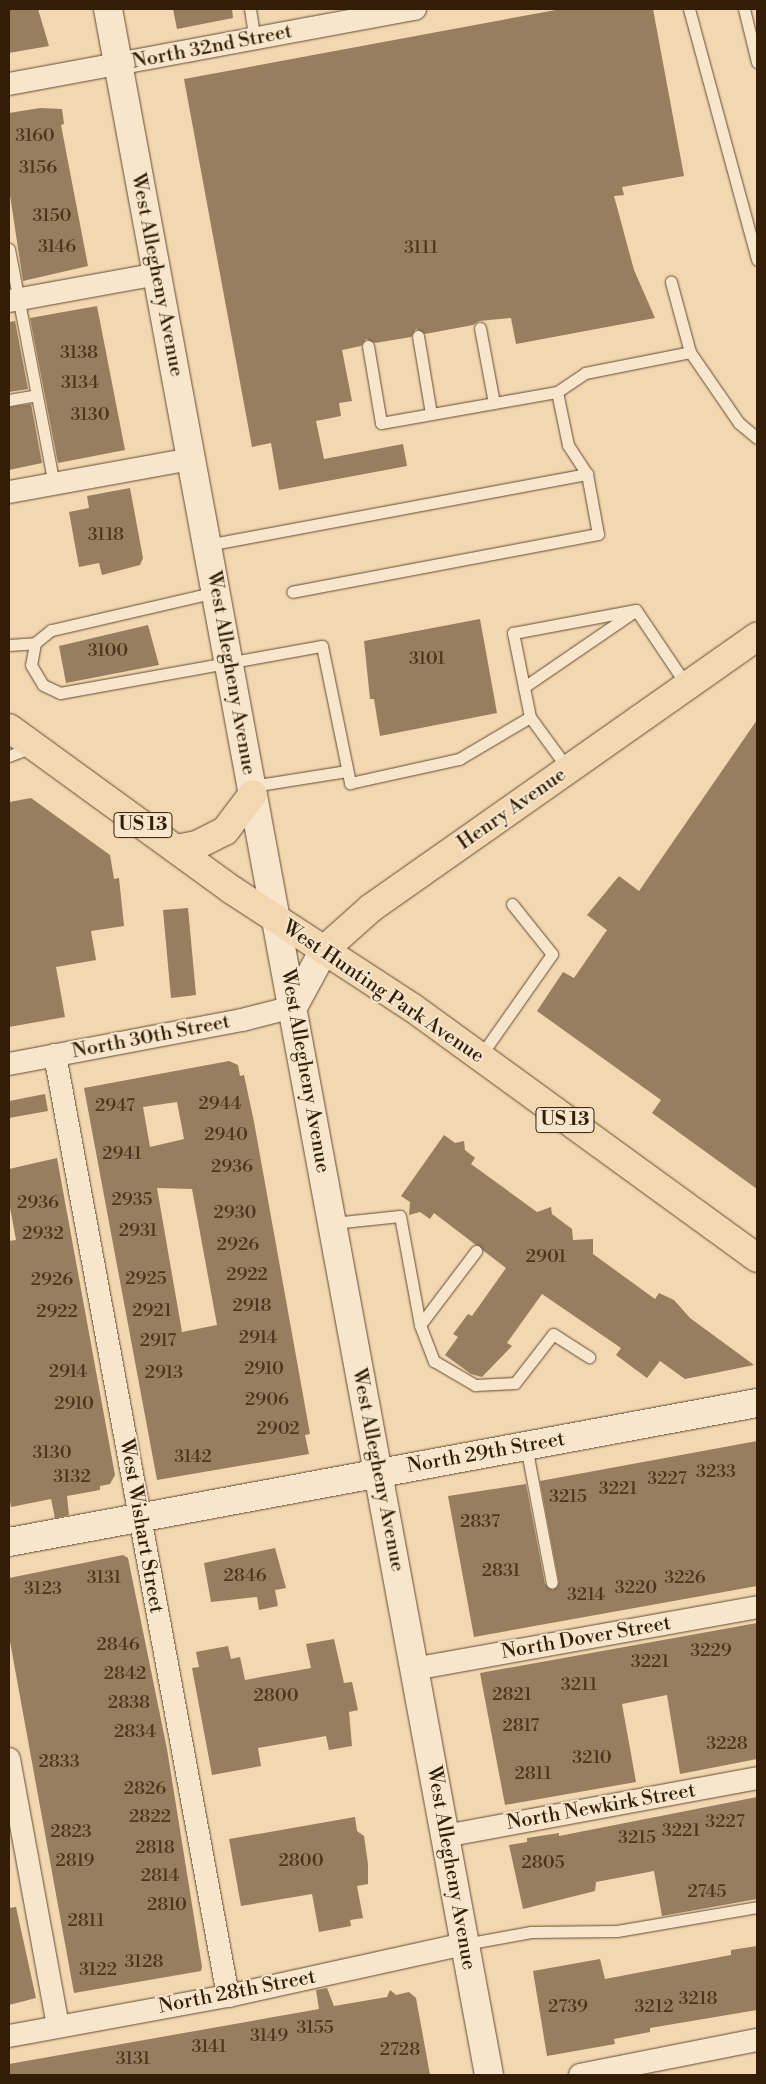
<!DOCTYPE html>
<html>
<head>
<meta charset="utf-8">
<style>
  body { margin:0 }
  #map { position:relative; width:766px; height:2084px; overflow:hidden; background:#f2d7b1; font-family:"Libre Bodoni",serif }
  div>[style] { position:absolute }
  .building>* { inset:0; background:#967e5f }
  .roads { filter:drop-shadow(0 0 1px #634c31) drop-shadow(0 0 1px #634c31) }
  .lane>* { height:11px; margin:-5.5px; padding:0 5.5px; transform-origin:5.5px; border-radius:5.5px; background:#f7e5cc }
  .street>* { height:22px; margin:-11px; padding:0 11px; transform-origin:11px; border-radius:11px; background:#f7e5cc }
  .secondary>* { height:28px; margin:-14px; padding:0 14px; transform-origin:14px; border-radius:14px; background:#f7e5cc }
  .primary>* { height:28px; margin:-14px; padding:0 14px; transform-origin:14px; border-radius:14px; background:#f2d7b1 }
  span { translate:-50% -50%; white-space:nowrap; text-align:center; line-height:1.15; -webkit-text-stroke:4px #f7e5cc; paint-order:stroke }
  .number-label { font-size:18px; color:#4c351c }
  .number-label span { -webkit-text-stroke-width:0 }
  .shield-label span { padding:1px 4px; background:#f7e5cc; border:1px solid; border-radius:4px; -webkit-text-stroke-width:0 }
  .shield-label { font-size:19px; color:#331d06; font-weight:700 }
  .street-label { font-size:20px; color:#331d06 }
  .frame { position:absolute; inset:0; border:10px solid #331d06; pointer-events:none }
</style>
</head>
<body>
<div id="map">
  <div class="building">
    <i style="clip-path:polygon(9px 9px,38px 9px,49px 46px,9px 53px)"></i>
    <i style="clip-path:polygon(173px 9px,232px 9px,233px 18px,177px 29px)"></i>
    <i style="clip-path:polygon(561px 9px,653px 9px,684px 176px,622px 187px,624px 195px,614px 196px,634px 270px,655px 318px,516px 344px,511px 318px,479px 321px,473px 325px,425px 334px,416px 329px,411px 337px,375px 343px,366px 339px,361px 346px,342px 350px,352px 401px,339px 403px,341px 416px,316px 421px,324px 459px,403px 444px,407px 466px,279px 490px,271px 443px,252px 447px,184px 79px)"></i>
    <i style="clip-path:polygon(40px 108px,62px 109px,64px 124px,61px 125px,88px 266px,23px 281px,9px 189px,9px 113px)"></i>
    <i style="clip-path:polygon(97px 306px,125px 450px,58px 463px,30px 318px)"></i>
    <i style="clip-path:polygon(15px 321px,28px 389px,9px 392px,9px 322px)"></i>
    <i style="clip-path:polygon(31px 404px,42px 463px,9px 470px,9px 407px)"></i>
    <i style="clip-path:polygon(130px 488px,143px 558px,140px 565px,102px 575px,99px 563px,79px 567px,69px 512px,89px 508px,87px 496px)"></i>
    <i style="clip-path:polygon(480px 619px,497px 713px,380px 736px,374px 699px,370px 699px,364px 641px)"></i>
    <i style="clip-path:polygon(148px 625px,159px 665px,66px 683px,59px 646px)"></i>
    <i style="clip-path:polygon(757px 720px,757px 1189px,652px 1113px,661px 1100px,537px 1011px,563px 972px,574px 978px,607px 930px,587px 915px,619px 876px,639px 891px)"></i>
    <i style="clip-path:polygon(31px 798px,110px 855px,114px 879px,119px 878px,124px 926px,91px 931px,96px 960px,56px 967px,65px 1017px,9px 1027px,9px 802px)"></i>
    <i style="clip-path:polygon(188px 908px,196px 995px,171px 998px,163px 910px)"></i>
    <i style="clip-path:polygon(evenodd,229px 1061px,238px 1065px,240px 1076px,244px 1075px,254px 1122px,310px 1434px,305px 1435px,309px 1454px,157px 1480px,84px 1088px,229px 1061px,177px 1102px,184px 1139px,150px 1147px,143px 1107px,177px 1102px,229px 1061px,157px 1188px,192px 1189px,217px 1325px,182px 1332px,157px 1188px)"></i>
    <i style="clip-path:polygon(45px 1094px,48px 1111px,9px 1118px,9px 1101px)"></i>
    <i style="clip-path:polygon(444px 1135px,455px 1143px,464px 1141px,465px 1150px,475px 1158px,471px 1164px,537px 1212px,551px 1207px,552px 1214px,572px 1229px,573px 1240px,593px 1239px,593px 1254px,655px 1299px,659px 1293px,674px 1300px,690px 1318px,754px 1365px,685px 1379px,660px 1361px,647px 1378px,616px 1355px,621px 1348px,542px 1294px,507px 1343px,512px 1346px,482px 1377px,471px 1374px,445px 1355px,458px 1337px,453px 1334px,468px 1314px,472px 1316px,506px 1268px,434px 1213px,430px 1219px,420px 1212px,409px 1215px,410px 1202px,401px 1196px)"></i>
    <i style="clip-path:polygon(57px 1158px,115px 1475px,110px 1484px,100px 1486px,100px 1490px,67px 1496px,69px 1515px,55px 1518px,51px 1499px,11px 1507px,9px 1495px,9px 1241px,16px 1240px,9px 1202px,9px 1169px)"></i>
    <i style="clip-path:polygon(757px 1441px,757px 1586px,474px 1637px,448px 1496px,526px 1484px,545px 1584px,553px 1590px,559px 1582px,540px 1481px)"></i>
    <i style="clip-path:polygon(275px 1548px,286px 1588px,275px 1590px,278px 1606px,259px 1610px,257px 1597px,211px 1602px,204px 1563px)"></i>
    <i style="clip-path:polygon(123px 1555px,128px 1558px,167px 1749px,202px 1967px,201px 1971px,74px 1993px,9px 1636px,9px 1578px)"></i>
    <i style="clip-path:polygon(757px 1623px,757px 1759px,680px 1774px,667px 1695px,622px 1704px,636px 1782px,505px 1805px,480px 1673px)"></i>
    <i style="clip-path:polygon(334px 1639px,344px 1683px,352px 1682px,358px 1710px,349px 1712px,352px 1746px,329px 1750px,326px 1736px,258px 1748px,261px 1766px,212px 1775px,192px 1668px,199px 1667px,196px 1652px,228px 1646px,231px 1659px,240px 1657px,245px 1680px,311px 1668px,306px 1644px)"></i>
    <i style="clip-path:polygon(757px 1797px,757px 1899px,662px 1916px,654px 1871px,596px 1882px,595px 1891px,523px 1909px,509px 1845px,527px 1842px,527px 1838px,559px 1833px,559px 1836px)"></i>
    <i style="clip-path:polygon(355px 1817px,357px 1831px,364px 1836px,368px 1864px,368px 1884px,357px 1886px,363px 1918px,350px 1920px,351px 1926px,319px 1932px,312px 1894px,241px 1906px,229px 1839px)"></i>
    <i style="clip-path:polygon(16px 1907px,36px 1998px,9px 2005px,9px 1908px)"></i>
    <i style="clip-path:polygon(757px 1946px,757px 2010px,650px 2028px,650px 2032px,614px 2039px,615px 2044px,547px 2056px,533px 1971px,600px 1959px,605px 1979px,731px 1955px,731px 1950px)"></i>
    <i style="clip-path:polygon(327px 1988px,334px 2006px,387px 1997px,390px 1990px,396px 1995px,409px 1992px,416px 1998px,430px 2075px,9px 2075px,9px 2064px,319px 2009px,316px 1990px)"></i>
  </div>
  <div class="roads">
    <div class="lane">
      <i style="left:250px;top:9px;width:30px;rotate:81deg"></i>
      <i style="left:689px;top:9px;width:260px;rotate:74.8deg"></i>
      <i style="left:744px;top:9px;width:55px;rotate:76.2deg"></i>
      <i style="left:9px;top:249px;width:239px;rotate:79.2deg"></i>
      <i style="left:480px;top:328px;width:76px;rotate:79.4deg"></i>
      <i style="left:418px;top:336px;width:79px;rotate:80.5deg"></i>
      <i style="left:368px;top:346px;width:78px;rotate:80.4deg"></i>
      <i style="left:381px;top:423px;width:179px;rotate:-10deg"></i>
      <i style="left:557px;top:392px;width:54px;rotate:78.3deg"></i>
      <i style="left:568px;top:445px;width:35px;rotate:57deg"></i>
      <i style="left:690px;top:352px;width:86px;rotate:55.4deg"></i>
      <i style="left:739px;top:423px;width:23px;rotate:40deg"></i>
      <i style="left:557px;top:392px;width:34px;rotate:-34deg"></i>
      <i style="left:585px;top:373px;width:107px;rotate:-11.3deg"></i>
      <i style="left:690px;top:352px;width:73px;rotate:-105.2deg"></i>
      <i style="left:9px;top:400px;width:28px;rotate:-10deg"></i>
      <i style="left:207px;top:545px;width:387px;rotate:-10.6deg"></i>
      <i style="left:587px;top:474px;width:61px;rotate:79.6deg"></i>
      <i style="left:598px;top:534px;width:311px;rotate:169.3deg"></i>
      <i style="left:216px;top:592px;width:169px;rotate:167deg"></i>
      <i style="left:51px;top:630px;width:21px;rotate:141deg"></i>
      <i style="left:35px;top:643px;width:22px;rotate:100deg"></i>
      <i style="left:31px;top:665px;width:23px;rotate:59deg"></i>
      <i style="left:43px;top:685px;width:19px;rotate:25deg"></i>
      <i style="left:60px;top:693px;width:266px;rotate:-10.2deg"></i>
      <i style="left:322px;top:646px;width:140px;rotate:78.4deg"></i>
      <i style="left:350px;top:783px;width:112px;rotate:-12.4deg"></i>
      <i style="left:459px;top:759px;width:82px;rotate:-30.6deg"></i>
      <i style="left:9px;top:645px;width:26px;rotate:-4deg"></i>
      <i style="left:524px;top:687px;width:131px;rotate:-34.4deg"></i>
      <i style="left:9px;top:756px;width:26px;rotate:-21deg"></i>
      <i style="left:568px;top:769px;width:64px;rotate:-126.2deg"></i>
      <i style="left:530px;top:717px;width:86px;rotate:-101.4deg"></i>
      <i style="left:513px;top:633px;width:125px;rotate:-10.6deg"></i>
      <i style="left:636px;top:610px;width:92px;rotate:56.1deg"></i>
      <i style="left:252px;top:786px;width:96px;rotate:-9deg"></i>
      <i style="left:479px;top:1058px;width:127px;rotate:-54.9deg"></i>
      <i style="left:552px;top:954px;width:64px;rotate:-128.7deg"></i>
      <i style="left:333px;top:1223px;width:67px;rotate:-6deg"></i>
      <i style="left:400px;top:1216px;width:111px;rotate:79.6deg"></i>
      <i style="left:420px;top:1325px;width:93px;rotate:-52.9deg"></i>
      <i style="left:420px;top:1325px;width:39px;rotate:69deg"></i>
      <i style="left:434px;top:1361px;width:48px;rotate:30.3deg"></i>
      <i style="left:475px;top:1385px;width:40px;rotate:-2.9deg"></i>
      <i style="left:515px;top:1383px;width:62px;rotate:-52.2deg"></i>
      <i style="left:553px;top:1334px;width:43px;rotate:32.6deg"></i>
      <i style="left:526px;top:1446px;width:139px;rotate:79.3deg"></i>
      <i style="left:465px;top:1944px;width:67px;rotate:-10.3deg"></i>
      <i style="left:531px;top:1932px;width:86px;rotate:-0.7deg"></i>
      <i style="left:617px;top:1931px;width:142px;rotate:-9.7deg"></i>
    </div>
    <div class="street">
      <i style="left:9px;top:84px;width:413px;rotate:-10.5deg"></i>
      <i style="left:9px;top:301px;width:150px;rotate:-10.3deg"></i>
      <i style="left:9px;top:492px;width:185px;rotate:-10.3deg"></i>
      <i style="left:55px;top:1055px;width:957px;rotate:79.58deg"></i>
      <i style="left:9px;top:1064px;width:237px;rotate:-10.7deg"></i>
      <i style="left:242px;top:1020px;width:53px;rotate:-14.3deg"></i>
      <i style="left:414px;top:1669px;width:349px;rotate:-10.2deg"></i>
      <i style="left:9px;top:1759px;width:271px;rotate:79.6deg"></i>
      <i style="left:445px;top:1836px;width:317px;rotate:-10.5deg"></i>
      <i style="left:9px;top:2036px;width:223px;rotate:-10.4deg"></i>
      <i style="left:228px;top:1996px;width:243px;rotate:-12.4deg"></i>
      <i style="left:580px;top:2075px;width:180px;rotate:-11.2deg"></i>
    </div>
    <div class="secondary">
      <i style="left:108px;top:9px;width:2101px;rotate:79.55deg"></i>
      <i style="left:293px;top:1007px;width:65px;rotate:-61.5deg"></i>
      <i style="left:9px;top:1542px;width:761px;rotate:-10.53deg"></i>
    </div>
    <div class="primary">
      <i style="left:9px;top:728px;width:276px;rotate:36deg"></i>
      <i style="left:232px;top:890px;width:216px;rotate:33.1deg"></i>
      <i style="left:413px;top:1008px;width:425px;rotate:36deg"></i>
      <i style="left:176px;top:849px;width:21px;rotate:-11deg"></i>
      <i style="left:197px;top:845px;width:31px;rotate:-27deg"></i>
      <i style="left:225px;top:831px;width:46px;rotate:-52.9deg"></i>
      <i style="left:324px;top:950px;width:63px;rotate:-41.8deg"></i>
      <i style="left:371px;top:908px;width:472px;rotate:-35.1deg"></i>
    </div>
  </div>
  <div class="number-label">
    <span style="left:35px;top:136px">3160</span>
    <span style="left:38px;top:168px">3156</span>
    <span style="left:52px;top:216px">3150</span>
    <span style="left:57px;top:247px">3146</span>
    <span style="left:421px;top:248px">3111</span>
    <span style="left:79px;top:353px">3138</span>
    <span style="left:80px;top:383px">3134</span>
    <span style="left:90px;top:415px">3130</span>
    <span style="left:106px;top:535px">3118</span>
    <span style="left:108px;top:651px">3100</span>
    <span style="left:427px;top:659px">3101</span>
    <span style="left:220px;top:1104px">2944</span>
    <span style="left:115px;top:1106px">2947</span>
    <span style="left:226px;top:1135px">2940</span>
    <span style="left:122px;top:1154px">2941</span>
    <span style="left:232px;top:1167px">2936</span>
    <span style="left:132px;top:1200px">2935</span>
    <span style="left:38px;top:1203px">2936</span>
    <span style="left:235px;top:1213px">2930</span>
    <span style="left:138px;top:1231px">2931</span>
    <span style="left:43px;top:1234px">2932</span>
    <span style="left:238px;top:1245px">2926</span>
    <span style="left:546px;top:1257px">2901</span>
    <span style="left:247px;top:1275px">2922</span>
    <span style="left:146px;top:1279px">2925</span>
    <span style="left:52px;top:1280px">2926</span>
    <span style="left:252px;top:1306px">2918</span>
    <span style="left:152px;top:1311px">2921</span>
    <span style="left:57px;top:1312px">2922</span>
    <span style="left:258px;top:1338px">2914</span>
    <span style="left:158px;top:1341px">2917</span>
    <span style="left:264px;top:1369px">2910</span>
    <span style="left:68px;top:1372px">2914</span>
    <span style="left:164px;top:1373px">2913</span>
    <span style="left:267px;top:1400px">2906</span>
    <span style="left:74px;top:1404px">2910</span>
    <span style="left:278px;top:1429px">2902</span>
    <span style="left:52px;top:1453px">3130</span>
    <span style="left:193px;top:1457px">3142</span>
    <span style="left:716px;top:1472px">3233</span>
    <span style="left:72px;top:1477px">3132</span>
    <span style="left:667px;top:1479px">3227</span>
    <span style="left:618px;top:1489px">3221</span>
    <span style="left:568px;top:1497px">3215</span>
    <span style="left:480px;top:1522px">2837</span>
    <span style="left:501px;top:1571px">2831</span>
    <span style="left:245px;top:1576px">2846</span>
    <span style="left:104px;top:1578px">3131</span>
    <span style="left:685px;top:1578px">3226</span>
    <span style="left:636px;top:1588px">3220</span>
    <span style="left:43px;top:1589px">3123</span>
    <span style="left:586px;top:1595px">3214</span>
    <span style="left:118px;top:1645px">2846</span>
    <span style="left:711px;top:1651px">3229</span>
    <span style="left:650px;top:1662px">3221</span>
    <span style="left:125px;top:1674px">2842</span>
    <span style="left:579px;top:1685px">3211</span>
    <span style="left:512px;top:1695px">2821</span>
    <span style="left:276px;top:1696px">2800</span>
    <span style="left:129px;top:1703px">2838</span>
    <span style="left:521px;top:1726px">2817</span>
    <span style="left:135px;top:1732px">2834</span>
    <span style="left:727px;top:1744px">3228</span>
    <span style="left:592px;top:1758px">3210</span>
    <span style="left:59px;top:1762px">2833</span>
    <span style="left:533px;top:1774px">2811</span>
    <span style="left:145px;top:1789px">2826</span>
    <span style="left:150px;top:1817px">2822</span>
    <span style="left:725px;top:1822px">3227</span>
    <span style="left:681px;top:1831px">3221</span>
    <span style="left:71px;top:1832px">2823</span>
    <span style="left:637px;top:1838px">3215</span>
    <span style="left:155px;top:1848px">2818</span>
    <span style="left:75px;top:1861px">2819</span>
    <span style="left:301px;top:1861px">2800</span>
    <span style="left:543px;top:1863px">2805</span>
    <span style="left:160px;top:1876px">2814</span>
    <span style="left:707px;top:1892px">2745</span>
    <span style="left:167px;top:1905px">2810</span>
    <span style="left:86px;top:1921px">2811</span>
    <span style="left:144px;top:1962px">3128</span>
    <span style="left:98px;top:1970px">3122</span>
    <span style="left:698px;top:1999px">3218</span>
    <span style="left:568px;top:2007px">2739</span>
    <span style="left:654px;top:2007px">3212</span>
    <span style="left:315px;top:2028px">3155</span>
    <span style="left:269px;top:2036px">3149</span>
    <span style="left:209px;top:2047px">3141</span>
    <span style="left:400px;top:2050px">2728</span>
    <span style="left:133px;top:2059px">3131</span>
  </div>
  <div class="shield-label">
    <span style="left:143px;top:825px">US 13</span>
    <span style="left:565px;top:1120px">US 13</span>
  </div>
  <div class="street-label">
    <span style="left:212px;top:47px;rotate:-11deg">North 32nd Street</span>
    <span style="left:157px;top:275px;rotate:79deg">West Allegheny Avenue</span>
    <span style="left:231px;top:673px;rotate:80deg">West Allegheny Avenue</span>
    <span style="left:512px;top:809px;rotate:-35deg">Henry Avenue</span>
    <span style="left:383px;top:992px;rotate:34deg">West Hunting Park Avenue</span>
    <span style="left:151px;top:1037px;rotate:-11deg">North 30th Street</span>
    <span style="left:305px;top:1071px;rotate:80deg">West Allegheny Avenue</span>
    <span style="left:486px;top:1453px;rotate:-10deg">North 29th Street</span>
    <span style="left:378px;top:1470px;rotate:79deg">West Allegheny Avenue</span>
    <span style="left:141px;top:1526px;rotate:80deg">West Wishart Street</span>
    <span style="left:586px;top:1638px;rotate:-10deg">North Dover Street</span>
    <span style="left:601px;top:1807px;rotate:-10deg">North Newkirk Street</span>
    <span style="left:451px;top:1868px;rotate:80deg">West Allegheny Avenue</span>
    <span style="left:237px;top:1992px;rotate:-11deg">North 28th Street</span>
  </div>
  <div class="frame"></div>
</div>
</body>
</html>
